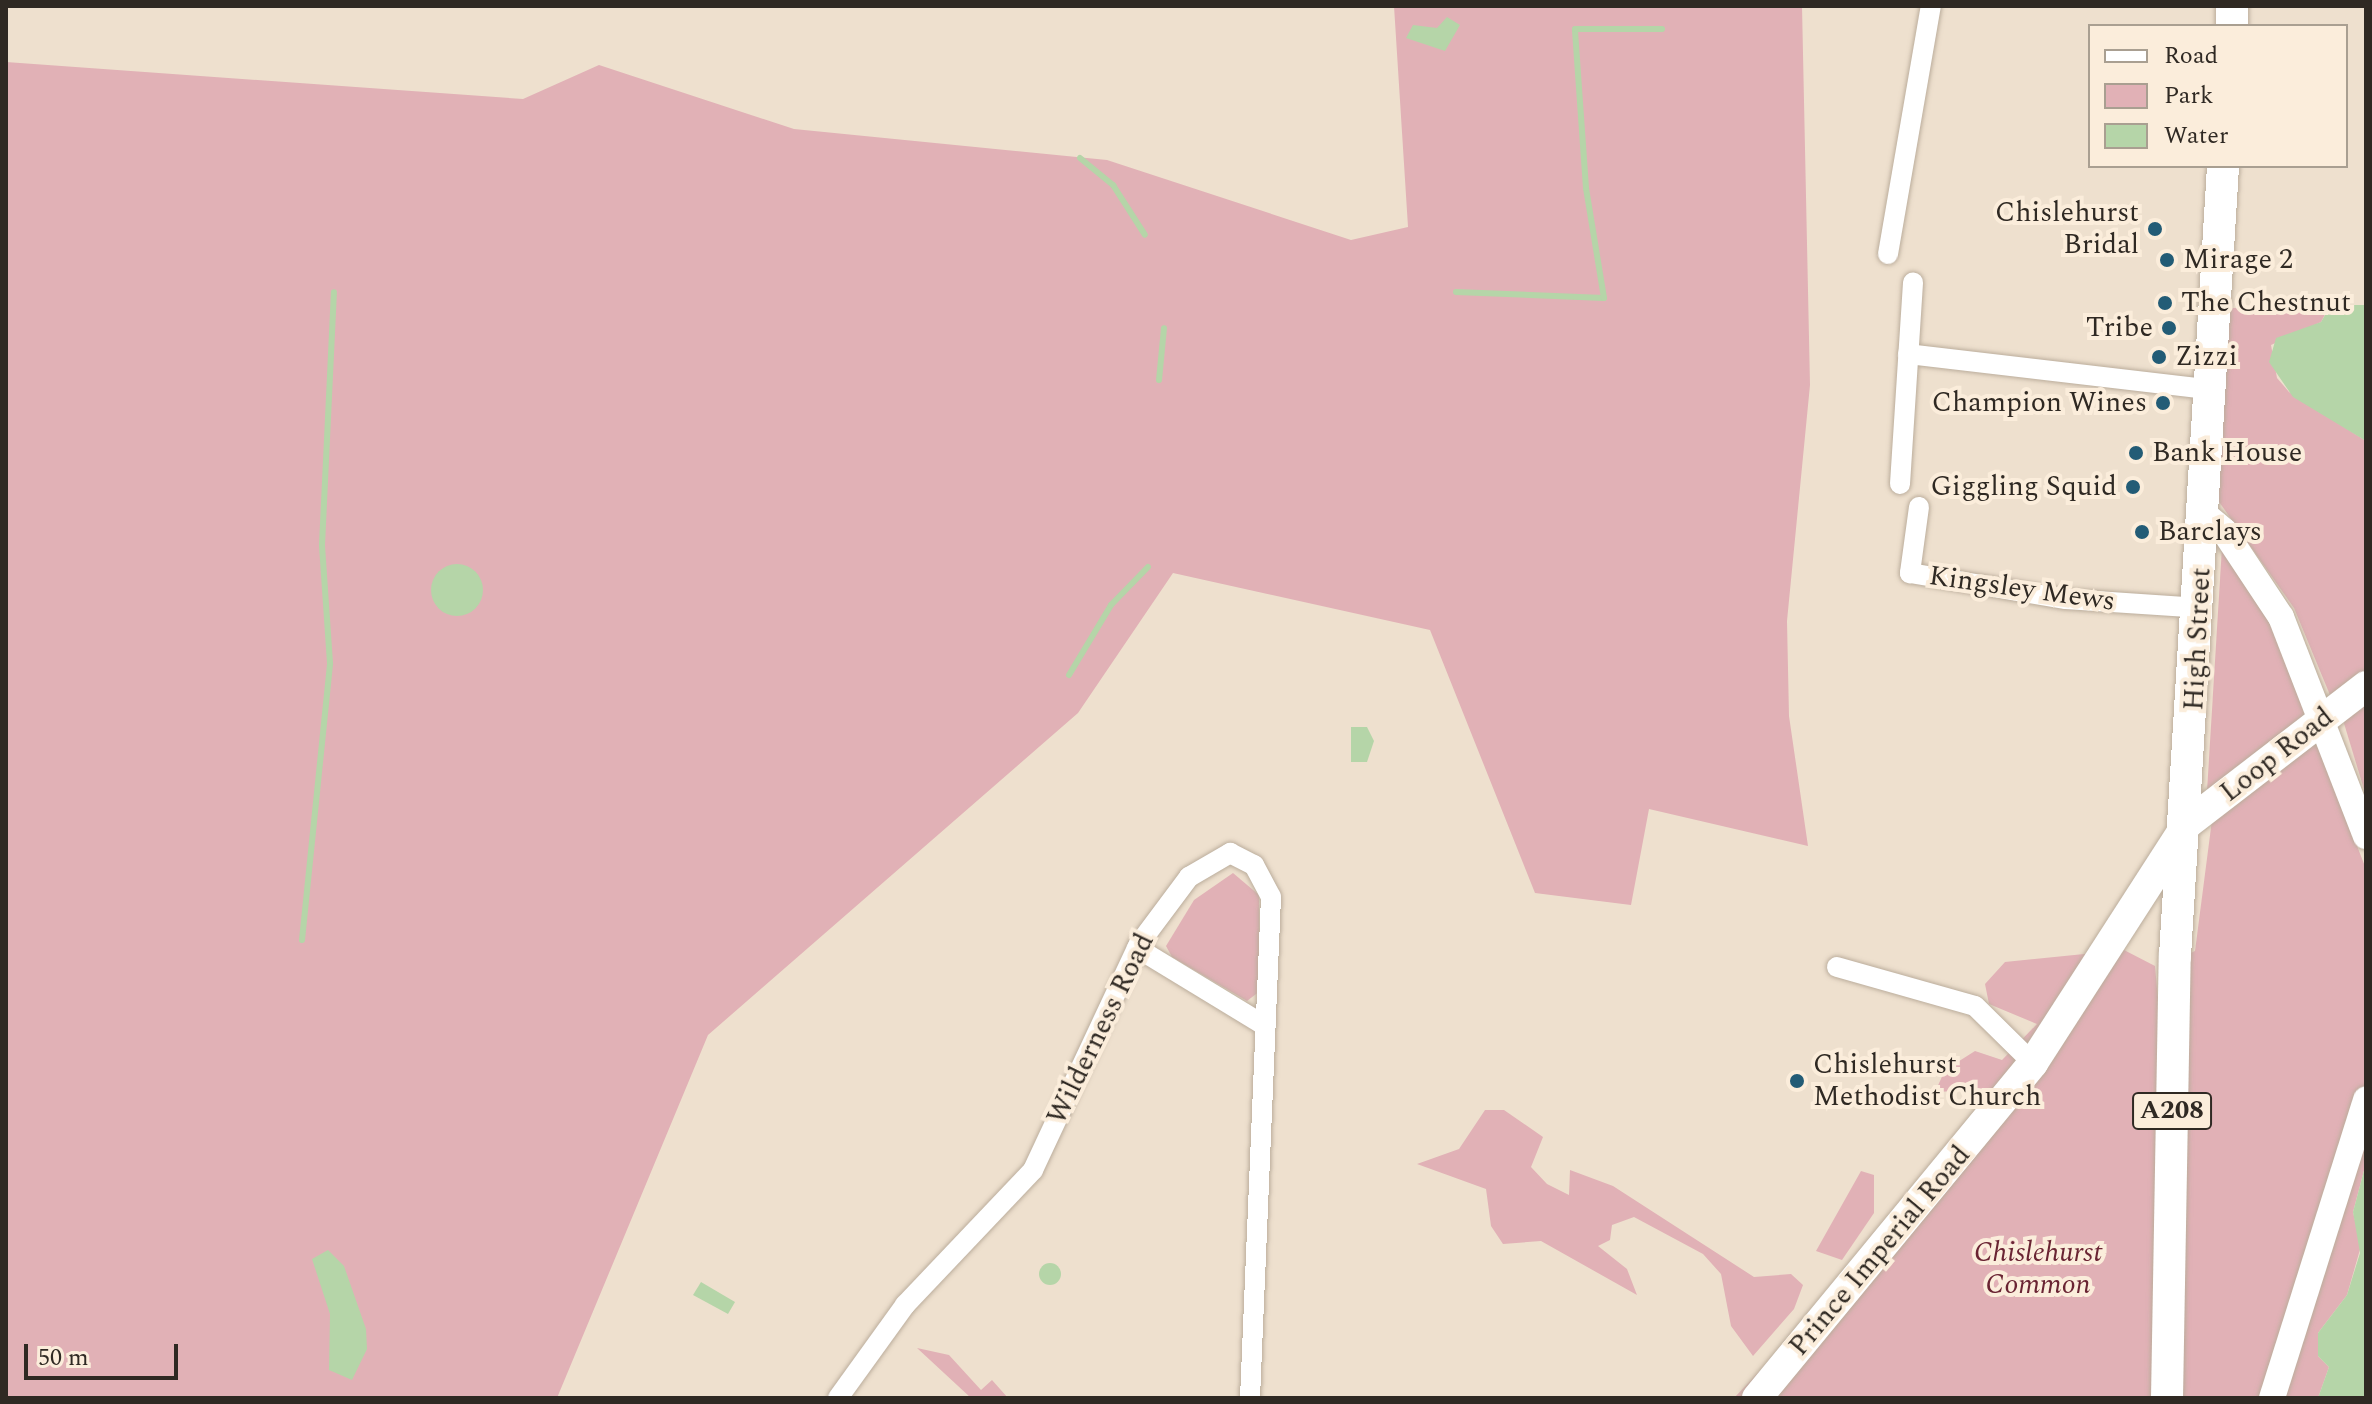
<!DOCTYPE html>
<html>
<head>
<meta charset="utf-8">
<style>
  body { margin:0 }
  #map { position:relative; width:2372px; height:1404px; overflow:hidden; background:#eee0ce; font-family:Spectral,serif }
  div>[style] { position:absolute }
  .green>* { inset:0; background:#e1b1b6 }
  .water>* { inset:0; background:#b5d5a8 }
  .round { border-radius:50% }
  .stream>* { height:6px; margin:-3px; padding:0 3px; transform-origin:3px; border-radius:3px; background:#b5d5a8 }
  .roads { filter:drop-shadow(0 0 2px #bbad9c) drop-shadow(0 0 2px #bbad9c) }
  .minor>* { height:20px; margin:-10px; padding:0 10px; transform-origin:10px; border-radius:10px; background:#fff }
  .tertiary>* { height:26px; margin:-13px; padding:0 13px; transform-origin:13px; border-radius:13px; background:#fff }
  .secondary>* { height:30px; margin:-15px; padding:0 15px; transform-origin:15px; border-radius:15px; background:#fff }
  .primary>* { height:32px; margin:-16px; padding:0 16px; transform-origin:16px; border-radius:16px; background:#fff }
  .dots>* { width:22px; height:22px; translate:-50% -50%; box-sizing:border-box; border:4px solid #fbeddb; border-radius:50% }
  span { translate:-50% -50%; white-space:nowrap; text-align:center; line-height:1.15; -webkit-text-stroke:8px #fbeddb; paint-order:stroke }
  .shield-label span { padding:2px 6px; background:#fbeddb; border:2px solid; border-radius:6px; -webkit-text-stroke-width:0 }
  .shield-label { font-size:26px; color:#2f2923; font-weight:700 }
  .poi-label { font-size:28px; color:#2f2923 }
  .right { translate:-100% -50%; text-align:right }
  .left { translate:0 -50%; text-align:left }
  .street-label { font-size:28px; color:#2f2923 }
  .park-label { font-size:28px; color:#6a2433; font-style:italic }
  .frame { position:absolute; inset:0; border:8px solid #2f2923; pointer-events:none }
  .legend { position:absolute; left:2088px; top:24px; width:260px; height:144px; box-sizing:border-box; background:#fbeddb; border:2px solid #a99f91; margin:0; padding:10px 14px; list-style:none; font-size:24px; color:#2f2923 }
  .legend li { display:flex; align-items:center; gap:16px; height:40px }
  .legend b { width:40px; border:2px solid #a99f91 }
  .scale { position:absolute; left:24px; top:1344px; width:154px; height:36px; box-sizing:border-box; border:4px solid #2f2923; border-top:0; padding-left:10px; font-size:24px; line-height:28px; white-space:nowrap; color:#2f2923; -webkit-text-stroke:6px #fbeddb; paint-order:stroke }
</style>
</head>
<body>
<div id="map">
  <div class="green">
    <i style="clip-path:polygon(1394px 6px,1802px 6px,1810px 385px,1787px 621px,1789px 716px,1808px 846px,1649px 809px,1631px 905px,1535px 893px,1430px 630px,1173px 573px,1078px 713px,708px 1035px,557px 1398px,6px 1398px,6px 62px,523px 99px,599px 65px,794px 129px,1107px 160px,1351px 240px,1408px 227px)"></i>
    <i style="clip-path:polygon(2329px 307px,2321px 322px,2271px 345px,2277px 378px,2289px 392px,2366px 441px,2366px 673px,2330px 695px,2294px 608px,2217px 499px,2227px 308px)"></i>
    <i style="clip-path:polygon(2222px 547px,2277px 624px,2311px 713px,2207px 791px)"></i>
    <i style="clip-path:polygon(2366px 700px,2366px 796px,2343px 720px)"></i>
    <i style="clip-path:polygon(2316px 740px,2366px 869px,2366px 1083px,2359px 1101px,2366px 1163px,2353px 1212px,2361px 1246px,2347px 1295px,2318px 1333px,2318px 1356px,2329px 1367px,2318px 1398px,1734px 1398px,1967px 1153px,1980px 1090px,1935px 1092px,1945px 1070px,1975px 1051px,2002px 1060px,2037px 1024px,1989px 1004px,1985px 984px,2005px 962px,2124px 950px,2155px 966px,2166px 1089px,2177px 959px,2195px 951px,2212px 820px)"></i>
    <i style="clip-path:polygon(1233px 873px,1259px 895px,1260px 991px,1247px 1001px,1172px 957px,1166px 946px,1194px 900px)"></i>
    <i style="clip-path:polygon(1485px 1110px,1504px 1110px,1543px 1137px,1531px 1167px,1547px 1184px,1569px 1195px,1570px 1170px,1613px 1186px,1754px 1277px,1791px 1274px,1803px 1285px,1794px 1309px,1753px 1356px,1731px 1326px,1721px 1274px,1703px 1254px,1634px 1217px,1612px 1225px,1610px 1240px,1598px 1246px,1627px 1269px,1637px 1295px,1541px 1241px,1503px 1244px,1491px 1226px,1486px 1189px,1417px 1164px,1459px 1149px)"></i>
    <i style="clip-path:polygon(1861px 1171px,1874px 1175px,1874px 1213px,1842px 1260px,1816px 1251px)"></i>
    <i style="clip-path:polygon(917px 1348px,949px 1355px,981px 1390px,992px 1380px,1008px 1398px,971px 1398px)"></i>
  </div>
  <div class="water">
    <i style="clip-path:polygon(1447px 17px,1460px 25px,1445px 51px,1406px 38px,1413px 25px,1437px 28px)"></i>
    <i style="clip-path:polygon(2331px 305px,2366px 305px,2366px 441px,2293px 397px,2269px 362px,2276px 338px,2321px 322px)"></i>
    <i class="round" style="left:431px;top:564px;width:52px;height:52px"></i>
    <i style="clip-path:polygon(1351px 727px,1367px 727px,1374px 741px,1367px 762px,1351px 762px)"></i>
    <i style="clip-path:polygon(2366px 1163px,2366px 1398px,2318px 1398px,2329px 1367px,2318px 1356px,2318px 1333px,2347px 1295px,2360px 1253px,2353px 1212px)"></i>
    <i style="clip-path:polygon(328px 1250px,344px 1266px,366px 1329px,367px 1349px,352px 1380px,329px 1370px,330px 1314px,312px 1259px)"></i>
    <i class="round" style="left:1039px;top:1263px;width:22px;height:22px"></i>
    <i style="clip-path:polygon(701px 1282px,735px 1302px,728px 1314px,693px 1295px)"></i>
  </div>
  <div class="stream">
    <i style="left:1080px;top:158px;width:43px;rotate:39.3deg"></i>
    <i style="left:1113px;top:185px;width:59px;rotate:57.4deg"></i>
    <i style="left:1456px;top:292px;width:148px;rotate:2.3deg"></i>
    <i style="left:1604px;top:298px;width:111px;rotate:-99.3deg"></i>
    <i style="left:1586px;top:188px;width:159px;rotate:-94deg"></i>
    <i style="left:1575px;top:29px;width:87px"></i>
    <i style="left:1159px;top:380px;width:52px;rotate:-84.5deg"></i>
    <i style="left:1069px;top:675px;width:82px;rotate:-59deg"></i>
    <i style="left:1111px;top:605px;width:53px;rotate:-45.8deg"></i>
    <i style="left:302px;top:940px;width:278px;rotate:-84.2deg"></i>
    <i style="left:330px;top:663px;width:118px;rotate:-93.9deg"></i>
    <i style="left:322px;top:545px;width:253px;rotate:-87.3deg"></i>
  </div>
  <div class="roads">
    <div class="minor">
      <i style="left:1888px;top:254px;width:252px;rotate:-80.2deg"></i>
      <i style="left:1908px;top:354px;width:302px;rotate:6.7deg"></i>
      <i style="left:1900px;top:484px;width:202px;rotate:-86.3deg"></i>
      <i style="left:1919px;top:507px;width:67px;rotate:97.8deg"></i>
      <i style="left:1910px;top:573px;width:158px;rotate:9.5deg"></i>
      <i style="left:2066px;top:599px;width:134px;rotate:3.8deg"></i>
      <i style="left:1137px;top:948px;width:146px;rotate:31.3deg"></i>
      <i style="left:1837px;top:967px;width:143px;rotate:15.8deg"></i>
      <i style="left:1975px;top:1006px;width:81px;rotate:44.5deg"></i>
      <i style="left:838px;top:1398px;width:115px;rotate:-54.2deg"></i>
      <i style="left:905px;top:1305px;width:186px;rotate:-46.5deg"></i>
      <i style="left:1033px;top:1170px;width:250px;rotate:-64.9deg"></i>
      <i style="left:1139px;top:944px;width:84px;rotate:-53.3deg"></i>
      <i style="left:1189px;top:877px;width:48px;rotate:-30.3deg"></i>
      <i style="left:1230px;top:853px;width:27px;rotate:27deg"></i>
      <i style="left:1254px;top:865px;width:36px;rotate:62deg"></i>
      <i style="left:1271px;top:897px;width:501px;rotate:92.4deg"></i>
    </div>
    <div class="tertiary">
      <i style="left:2204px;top:514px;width:26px;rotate:40deg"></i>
      <i style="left:2224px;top:531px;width:103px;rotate:56.5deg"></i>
      <i style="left:2281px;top:617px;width:235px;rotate:68.8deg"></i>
      <i style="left:2272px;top:1398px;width:313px;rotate:-72.5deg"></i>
    </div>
    <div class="secondary">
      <i style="left:1757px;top:1398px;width:434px;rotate:-50.5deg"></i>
      <i style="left:2033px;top:1063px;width:284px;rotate:-57.2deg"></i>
      <i style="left:2187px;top:824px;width:226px;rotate:-37.6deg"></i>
    </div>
    <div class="primary">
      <i style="left:2232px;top:26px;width:20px;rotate:-90deg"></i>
      <i style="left:2167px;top:1398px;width:442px;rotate:-89deg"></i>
      <i style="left:2175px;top:956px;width:791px;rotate:-86.52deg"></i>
    </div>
  </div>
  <div class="dots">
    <i style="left:2155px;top:229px;background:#235c76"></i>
    <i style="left:2167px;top:260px;background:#235c76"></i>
    <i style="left:2165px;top:303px;background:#235c76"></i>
    <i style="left:2169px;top:328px;background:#235c76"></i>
    <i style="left:2159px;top:357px;background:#235c76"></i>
    <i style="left:2163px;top:403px;background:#235c76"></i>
    <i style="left:2136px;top:453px;background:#235c76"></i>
    <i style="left:2133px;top:487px;background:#235c76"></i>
    <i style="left:2142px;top:532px;background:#235c76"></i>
    <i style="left:1797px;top:1081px;background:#235c76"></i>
  </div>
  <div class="shield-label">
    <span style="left:2172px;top:1111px">A208</span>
  </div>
  <div class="poi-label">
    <span class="right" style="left:2139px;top:229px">Chislehurst<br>Bridal</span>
    <span class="left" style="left:2183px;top:260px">Mirage 2</span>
    <span class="left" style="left:2181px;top:303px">The Chestnut</span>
    <span class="right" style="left:2153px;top:328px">Tribe</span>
    <span class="left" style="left:2175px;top:357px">Zizzi</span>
    <span class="right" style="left:2147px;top:403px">Champion Wines</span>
    <span class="left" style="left:2152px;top:453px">Bank House</span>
    <span class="right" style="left:2117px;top:487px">Giggling Squid</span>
    <span class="left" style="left:2158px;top:532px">Barclays</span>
    <span class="left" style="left:1813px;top:1081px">Chislehurst<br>Methodist Church</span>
  </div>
  <div class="street-label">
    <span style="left:2022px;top:589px;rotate:8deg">Kingsley Mews</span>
    <span style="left:2198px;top:639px;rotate:-87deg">High Street</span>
    <span style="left:2277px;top:755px;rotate:-38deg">Loop Road</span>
    <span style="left:1101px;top:1029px;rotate:-64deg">Wilderness Road</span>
    <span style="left:1880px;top:1251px;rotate:-50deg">Prince Imperial Road</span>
  </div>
  <div class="park-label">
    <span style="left:2038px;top:1269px">Chislehurst<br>Common</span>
  </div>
  <div class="frame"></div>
  <ul class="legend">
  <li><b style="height:10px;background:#fff"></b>Road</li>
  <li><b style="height:22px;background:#e1b1b6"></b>Park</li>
  <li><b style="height:22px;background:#b5d5a8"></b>Water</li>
  </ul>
  <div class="scale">50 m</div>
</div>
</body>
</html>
